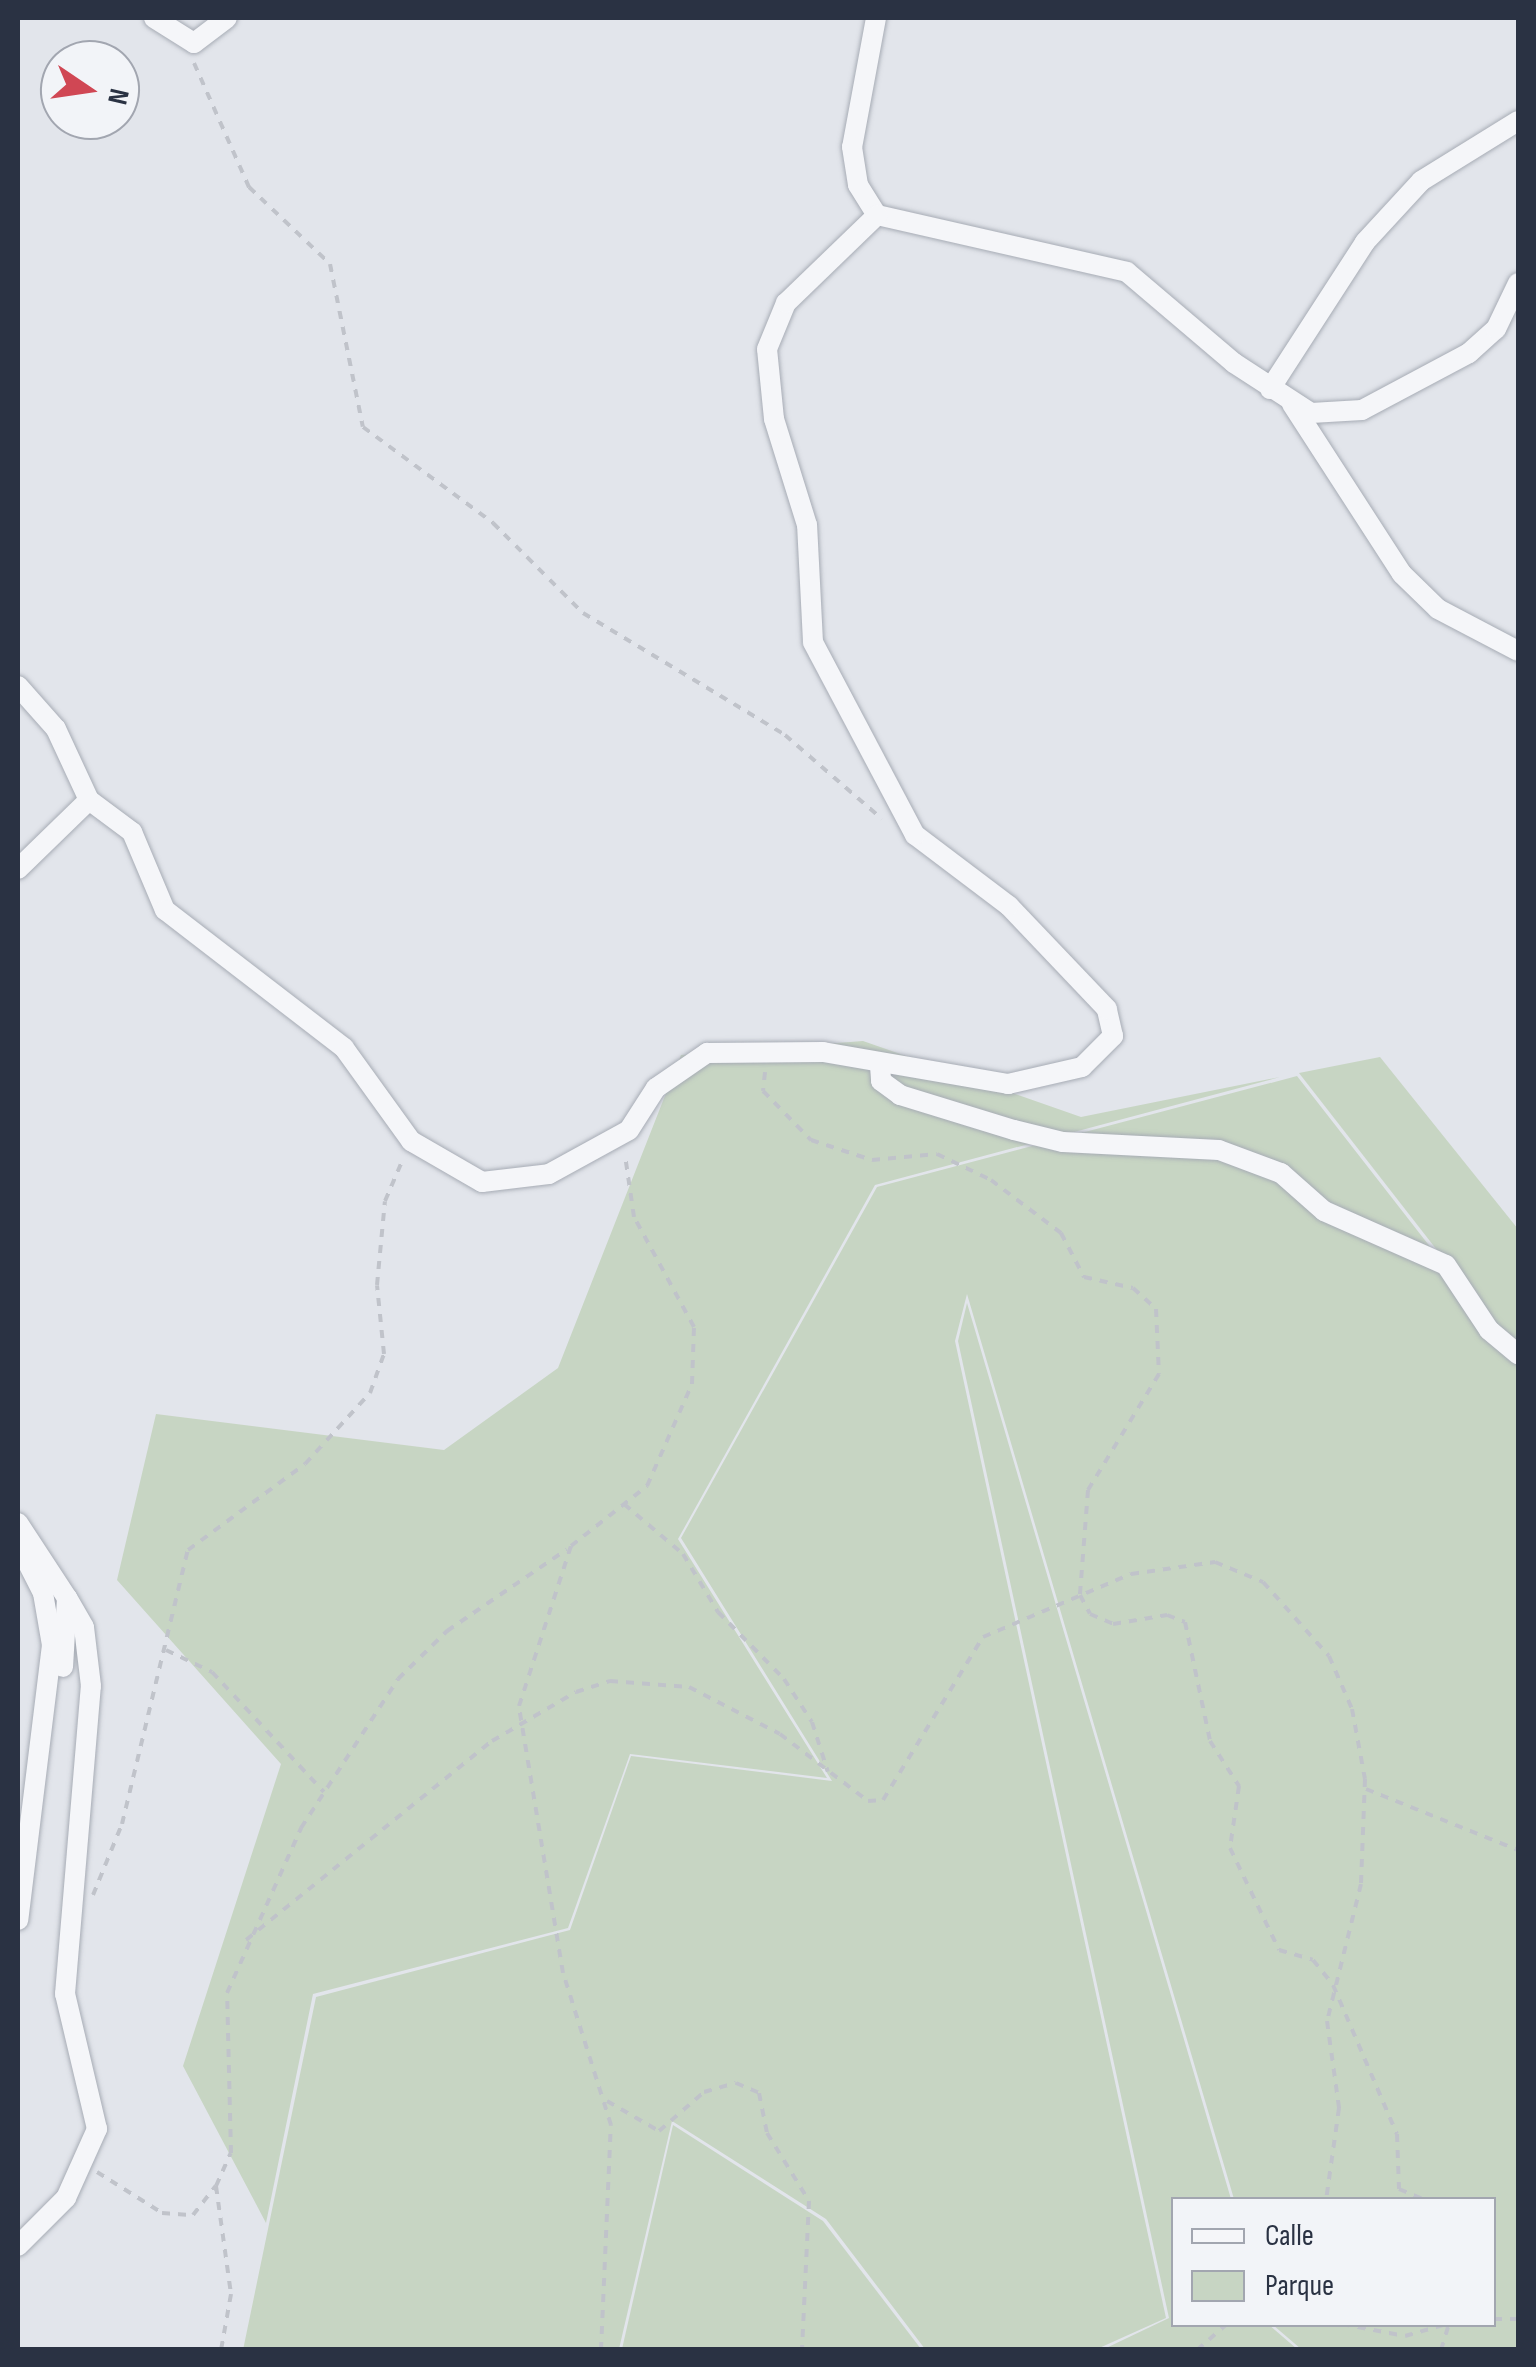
<!DOCTYPE html>
<html>
<head>
<meta charset="utf-8">
<style>
  body { margin:0 }
  #map { position:relative; width:1536px; height:2367px; overflow:hidden; background:#e2e5eb; font-family:"Sofia Sans Condensed",sans-serif }
  div>[style] { position:absolute }
  .green>* { inset:0; background:#c7d5c3 }
  .path>* { height:4px; margin-top:-2px; transform-origin:0; background:repeating-linear-gradient(90deg,#c0c3ca 0 8px,transparent 0 16px) }
  .roads { filter:drop-shadow(0 0 2px #a7acb5) drop-shadow(0 0 2px #a7acb5) }
  .minor>* { height:20px; margin:-10px; padding:0 10px; transform-origin:10px; border-radius:10px; background:#f5f6f9 }
  span { translate:-50% -50%; white-space:nowrap; text-align:center; line-height:1.15; -webkit-text-stroke:8px #f2f4f8; paint-order:stroke }
  .frame { position:absolute; inset:0; border:20px solid #2a3243; pointer-events:none }
  .legend { position:absolute; left:1171px; top:2197px; width:325px; height:130px; box-sizing:border-box; background:#f2f4f8; border:2px solid #a2a6b0; margin:0; padding:12px 18px; list-style:none; font-size:30px; color:#2a3243 }
  .legend li { display:flex; align-items:center; gap:20px; height:50px }
  .legend b { width:50px; border:2px solid #a2a6b0 }
  .north { position:absolute; left:40px; top:40px; width:100px; height:100px; box-sizing:border-box; background:#f2f4f8; border:2px solid #a2a6b0; border-radius:50%; rotate:103deg; font-size:28px; font-weight:700; line-height:40px; text-align:center; color:#2a3243 }
  .north::after { content:''; display:block; margin:auto; width:35px; height:45px; background:#d04754; clip-path:polygon(50% 0,100% 100%,50% 72%,0 100%) }
</style>
</head>
<body>
<div id="map">
  <div class="green">
    <i style="clip-path:polygon(863px 1041px,1081px 1117px,1280px 1077px,875px 1185px,678px 1539px,827px 1778px,630px 1754px,568px 1928px,313px 1994px,266px 2223px,183px 2066px,281px 1764px,117px 1580px,156px 1414px,444px 1450px,558px 1368px,681px 1055px)"></i>
    <i style="clip-path:polygon(1380px 1057px,1518px 1229px,1518px 1341px,1507px 1340px,1299px 1073px)"></i>
    <i style="clip-path:polygon(1297px 1076px,1505px 1343px,1518px 1344px,1518px 2349px,1301px 2349px,1273px 2325px,1494px 2324px,1494px 2200px,1234px 2199px,967px 1294px,955px 1341px,1166px 2318px,1097px 2349px,925px 2349px,826px 2219px,672px 2121px,619px 2349px,243px 2350px,316px 1997px,570px 1930px,631px 1756px,832px 1781px,681px 1538px,877px 1187px)"></i>
    <i style="clip-path:polygon(967px 1303px,1231px 2199px,1174px 2200px,1174px 2324px,1269px 2325px,1297px 2349px,1104px 2349px,1169px 2318px,958px 1341px)"></i>
    <i style="clip-path:polygon(673px 2125px,823px 2221px,921px 2349px,622px 2349px)"></i>
  </div>
  <div class="path">
    <i style="left:194px;top:63px;width:136px;rotate:66.1deg"></i>
    <i style="left:249px;top:187px;width:112px;rotate:43.5deg"></i>
    <i style="left:330px;top:264px;width:166px;rotate:78.6deg"></i>
    <i style="left:363px;top:427px;width:162px;rotate:36.4deg"></i>
    <i style="left:493px;top:523px;width:127px;rotate:45deg"></i>
    <i style="left:583px;top:613px;width:236px;rotate:31.1deg"></i>
    <i style="left:785px;top:735px;width:128px;rotate:40.9deg"></i>
    <i style="left:765px;top:1072px;width:19px;rotate:96deg"></i>
    <i style="left:763px;top:1091px;width:69px;rotate:45.6deg"></i>
    <i style="left:811px;top:1140px;width:64px;rotate:18.2deg"></i>
    <i style="left:872px;top:1160px;width:65px;rotate:-5.3deg"></i>
    <i style="left:937px;top:1154px;width:60px;rotate:25.7deg"></i>
    <i style="left:991px;top:1180px;width:88px;rotate:37.1deg"></i>
    <i style="left:1061px;top:1233px;width:50px;rotate:62.4deg"></i>
    <i style="left:1084px;top:1277px;width:50px;rotate:12.7deg"></i>
    <i style="left:1133px;top:1288px;width:31px;rotate:42deg"></i>
    <i style="left:1156px;top:1309px;width:65px;rotate:87.4deg"></i>
    <i style="left:1159px;top:1374px;width:136px;rotate:121.5deg"></i>
    <i style="left:1088px;top:1490px;width:105px;rotate:94.4deg"></i>
    <i style="left:1080px;top:1595px;width:21px;rotate:62deg"></i>
    <i style="left:1090px;top:1614px;width:25px;rotate:23deg"></i>
    <i style="left:1113px;top:1624px;width:55px;rotate:-9.5deg"></i>
    <i style="left:1167px;top:1615px;width:19px;rotate:21deg"></i>
    <i style="left:1185px;top:1622px;width:122px;rotate:78.1deg"></i>
    <i style="left:1210px;top:1741px;width:54px;rotate:57.2deg"></i>
    <i style="left:1239px;top:1786px;width:63px;rotate:98.3deg"></i>
    <i style="left:1230px;top:1848px;width:113px;rotate:64.3deg"></i>
    <i style="left:1279px;top:1950px;width:35px;rotate:16deg"></i>
    <i style="left:1313px;top:1960px;width:32px;rotate:51deg"></i>
    <i style="left:1333px;top:1985px;width:162px;rotate:66.8deg"></i>
    <i style="left:1397px;top:2134px;width:55px;rotate:87.9deg"></i>
    <i style="left:1399px;top:2189px;width:28px;rotate:23deg"></i>
    <i style="left:624px;top:1504px;width:77px;rotate:40.3deg"></i>
    <i style="left:683px;top:1554px;width:68px;rotate:58.9deg"></i>
    <i style="left:718px;top:1612px;width:94px;rotate:45.4deg"></i>
    <i style="left:784px;top:1679px;width:51px;rotate:56.9deg"></i>
    <i style="left:812px;top:1722px;width:52px;rotate:72.3deg"></i>
    <i style="left:166px;top:1650px;width:51px;rotate:25.6deg"></i>
    <i style="left:212px;top:1672px;width:164px;rotate:47deg"></i>
    <i style="left:1366px;top:1789px;width:164px;rotate:21.9deg"></i>
    <i style="left:93px;top:1895px;width:77px;rotate:-67.8deg"></i>
    <i style="left:122px;top:1824px;width:282px;rotate:-76.5deg"></i>
    <i style="left:188px;top:1550px;width:145px;rotate:-36.3deg"></i>
    <i style="left:305px;top:1464px;width:96px;rotate:-47.5deg"></i>
    <i style="left:370px;top:1393px;width:41px;rotate:-70.3deg"></i>
    <i style="left:384px;top:1354px;width:69px;rotate:-95.8deg"></i>
    <i style="left:377px;top:1285px;width:84px;rotate:-84.6deg"></i>
    <i style="left:385px;top:1201px;width:46px;rotate:-66.8deg"></i>
    <i style="left:246px;top:1940px;width:316px;rotate:-39deg"></i>
    <i style="left:492px;top:1741px;width:97px;rotate:-30.3deg"></i>
    <i style="left:576px;top:1692px;width:36px;rotate:-18deg"></i>
    <i style="left:610px;top:1681px;width:79px;rotate:4.3deg"></i>
    <i style="left:689px;top:1687px;width:102px;rotate:27.3deg"></i>
    <i style="left:780px;top:1734px;width:111px;rotate:37.3deg"></i>
    <i style="left:868px;top:1801px;width:15px;rotate:-4deg"></i>
    <i style="left:883px;top:1800px;width:191px;rotate:-58.5deg"></i>
    <i style="left:983px;top:1637px;width:161px;rotate:-23.1deg"></i>
    <i style="left:1131px;top:1574px;width:85px;rotate:-8.1deg"></i>
    <i style="left:1215px;top:1562px;width:52px;rotate:22.6deg"></i>
    <i style="left:1263px;top:1582px;width:99px;rotate:48.3deg"></i>
    <i style="left:1329px;top:1656px;width:58px;rotate:66.5deg"></i>
    <i style="left:1352px;top:1709px;width:71px;rotate:79.5deg"></i>
    <i style="left:1365px;top:1779px;width:105px;rotate:92.2deg"></i>
    <i style="left:1361px;top:1884px;width:141px;rotate:103.9deg"></i>
    <i style="left:1327px;top:2021px;width:88px;rotate:82.1deg"></i>
    <i style="left:1339px;top:2108px;width:93px;rotate:98deg"></i>
    <i style="left:607px;top:2101px;width:60px;rotate:30deg"></i>
    <i style="left:659px;top:2131px;width:60px;rotate:-40.9deg"></i>
    <i style="left:704px;top:2092px;width:33px;rotate:-16deg"></i>
    <i style="left:736px;top:2083px;width:25px;rotate:23deg"></i>
    <i style="left:759px;top:2093px;width:41px;rotate:78.7deg"></i>
    <i style="left:767px;top:2133px;width:80px;rotate:58.3deg"></i>
    <i style="left:809px;top:2201px;width:149px;rotate:92.7deg"></i>
    <i style="left:97px;top:2172px;width:77px;rotate:32.2deg"></i>
    <i style="left:162px;top:2213px;width:31px;rotate:4deg"></i>
    <i style="left:193px;top:2215px;width:37px;rotate:-52deg"></i>
    <i style="left:216px;top:2186px;width:36px;rotate:-66deg"></i>
    <i style="left:231px;top:2153px;width:160px;rotate:-91.4deg"></i>
    <i style="left:227px;top:1993px;width:181px;rotate:-65.8deg"></i>
    <i style="left:301px;top:1828px;width:178px;rotate:-56.9deg"></i>
    <i style="left:398px;top:1679px;width:69px;rotate:-44.4deg"></i>
    <i style="left:447px;top:1631px;width:145px;rotate:-34.3deg"></i>
    <i style="left:216px;top:2186px;width:109px;rotate:82.1deg"></i>
    <i style="left:231px;top:2294px;width:57px;rotate:100.1deg"></i>
    <i style="left:1494px;top:2319px;width:24px"></i>
    <i style="left:1342px;top:2324px;width:64px;rotate:10.8deg"></i>
    <i style="left:1405px;top:2336px;width:44px;rotate:-15.9deg"></i>
    <i style="left:601px;top:2350px;width:225px;rotate:-87.5deg"></i>
    <i style="left:611px;top:2125px;width:159px;rotate:-107.5deg"></i>
    <i style="left:563px;top:1973px;width:271px;rotate:-99.4deg"></i>
    <i style="left:519px;top:1706px;width:168px;rotate:-72deg"></i>
    <i style="left:571px;top:1546px;width:97px;rotate:-38.3deg"></i>
    <i style="left:647px;top:1486px;width:111px;rotate:-66.2deg"></i>
    <i style="left:692px;top:1384px;width:57px;rotate:-88deg"></i>
    <i style="left:694px;top:1327px;width:125px;rotate:-118.6deg"></i>
    <i style="left:634px;top:1217px;width:63px;rotate:-98.3deg"></i>
    <i style="left:1197px;top:2350px;width:40px;rotate:-41deg"></i>
    <i style="left:1441px;top:2350px;width:27px;rotate:-73deg"></i>
  </div>
  <div class="roads">
    <div class="minor">
      <i style="left:154px;top:18px;width:47px;rotate:32deg"></i>
      <i style="left:194px;top:43px;width:41px;rotate:-37.1deg"></i>
      <i style="left:876px;top:18px;width:131px;rotate:100.5deg"></i>
      <i style="left:852px;top:147px;width:38px;rotate:81deg"></i>
      <i style="left:858px;top:185px;width:36px;rotate:58deg"></i>
      <i style="left:877px;top:215px;width:256px;rotate:12.8deg"></i>
      <i style="left:1127px;top:272px;width:140px;rotate:40.4deg"></i>
      <i style="left:1234px;top:363px;width:92px;rotate:33deg"></i>
      <i style="left:1311px;top:413px;width:51px;rotate:-3.4deg"></i>
      <i style="left:1362px;top:410px;width:121px;rotate:-28deg"></i>
      <i style="left:1469px;top:353px;width:36px;rotate:-42deg"></i>
      <i style="left:1496px;top:329px;width:51px;rotate:-64.4deg"></i>
      <i style="left:1270px;top:389px;width:175px;rotate:-57.1deg"></i>
      <i style="left:1365px;top:242px;width:83px;rotate:-47.4deg"></i>
      <i style="left:1421px;top:181px;width:114px;rotate:-31.7deg"></i>
      <i style="left:1292px;top:404px;width:202px;rotate:57.1deg"></i>
      <i style="left:1402px;top:574px;width:50px;rotate:44.2deg"></i>
      <i style="left:1438px;top:609px;width:90px;rotate:27.7deg"></i>
      <i style="left:18px;top:686px;width:57px;rotate:48.5deg"></i>
      <i style="left:56px;top:729px;width:78px;rotate:65.1deg"></i>
      <i style="left:89px;top:800px;width:54px;rotate:36.7deg"></i>
      <i style="left:132px;top:832px;width:85px;rotate:67.1deg"></i>
      <i style="left:165px;top:910px;width:226px;rotate:37.6deg"></i>
      <i style="left:344px;top:1048px;width:115px;rotate:54.2deg"></i>
      <i style="left:411px;top:1141px;width:82px;rotate:30deg"></i>
      <i style="left:482px;top:1182px;width:67px;rotate:-6.8deg"></i>
      <i style="left:549px;top:1174px;width:91px;rotate:-28.8deg"></i>
      <i style="left:629px;top:1130px;width:50px;rotate:-57.3deg"></i>
      <i style="left:656px;top:1088px;width:62px;rotate:-34.5deg"></i>
      <i style="left:707px;top:1053px;width:116px;rotate:-0.5deg"></i>
      <i style="left:823px;top:1052px;width:188px;rotate:9.8deg"></i>
      <i style="left:1008px;top:1084px;width:76px;rotate:-12.9deg"></i>
      <i style="left:1082px;top:1067px;width:44px;rotate:-45deg"></i>
      <i style="left:1113px;top:1036px;width:28px;rotate:-103deg"></i>
      <i style="left:1107px;top:1009px;width:142px;rotate:-133.6deg"></i>
      <i style="left:1009px;top:906px;width:118px;rotate:-142.9deg"></i>
      <i style="left:915px;top:835px;width:218px;rotate:-117.9deg"></i>
      <i style="left:813px;top:642px;width:117px;rotate:-92.9deg"></i>
      <i style="left:807px;top:525px;width:111px;rotate:-107.3deg"></i>
      <i style="left:774px;top:419px;width:70px;rotate:-95.7deg"></i>
      <i style="left:767px;top:349px;width:50px;rotate:-67.6deg"></i>
      <i style="left:786px;top:303px;width:127px;rotate:-44deg"></i>
      <i style="left:18px;top:869px;width:99px;rotate:-44.2deg"></i>
      <i style="left:880px;top:1065px;width:16px;rotate:86deg"></i>
      <i style="left:881px;top:1081px;width:24px;rotate:36deg"></i>
      <i style="left:900px;top:1095px;width:119px;rotate:17.1deg"></i>
      <i style="left:1014px;top:1130px;width:50px;rotate:13.8deg"></i>
      <i style="left:1063px;top:1142px;width:156px;rotate:2.9deg"></i>
      <i style="left:1219px;top:1150px;width:66px;rotate:20.4deg"></i>
      <i style="left:1281px;top:1173px;width:57px;rotate:41.5deg"></i>
      <i style="left:1324px;top:1211px;width:133px;rotate:23.9deg"></i>
      <i style="left:1446px;top:1265px;width:78px;rotate:56.5deg"></i>
      <i style="left:1489px;top:1330px;width:38px;rotate:40deg"></i>
      <i style="left:18px;top:1523px;width:90px;rotate:56.8deg"></i>
      <i style="left:67px;top:1598px;width:69px;rotate:93.3deg"></i>
      <i style="left:18px;top:1544px;width:55px;rotate:63deg"></i>
      <i style="left:43px;top:1593px;width:53px;rotate:80.2deg"></i>
      <i style="left:52px;top:1645px;width:277px;rotate:97deg"></i>
      <i style="left:18px;top:2246px;width:68px;rotate:-45deg"></i>
      <i style="left:66px;top:2198px;width:76px;rotate:-65.8deg"></i>
      <i style="left:97px;top:2129px;width:139px;rotate:-103.3deg"></i>
      <i style="left:65px;top:1994px;width:309px;rotate:-85.2deg"></i>
      <i style="left:91px;top:1686px;width:59px;rotate:-96.8deg"></i>
      <i style="left:84px;top:1627px;width:34px;rotate:-120deg"></i>
    </div>
  </div>
  <div class="frame"></div>
  <ul class="legend">
  <li><b style="height:12px;background:#f5f6f9"></b>Calle</li>
  <li><b style="height:28px;background:#c7d5c3"></b>Parque</li>
  </ul>
  <div class="north">N</div>
</div>
</body>
</html>
